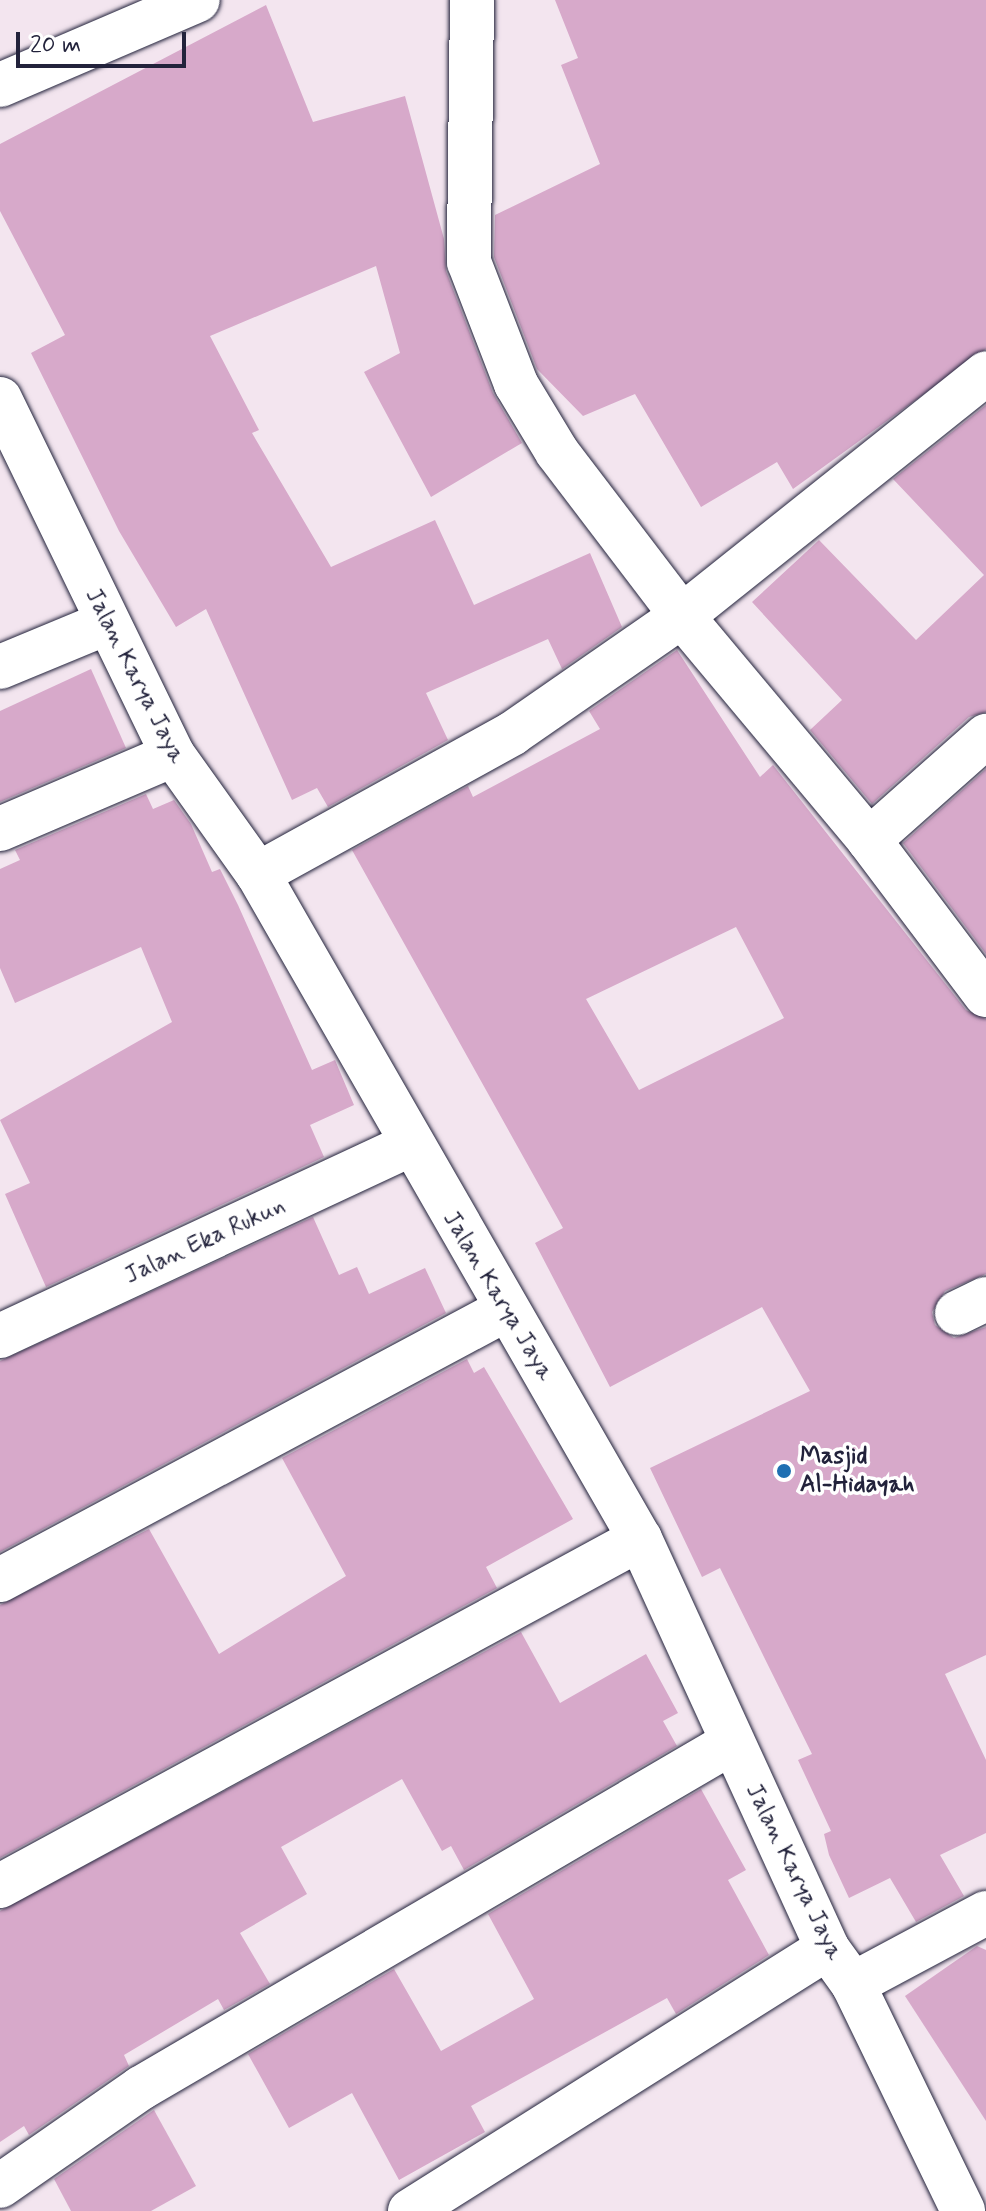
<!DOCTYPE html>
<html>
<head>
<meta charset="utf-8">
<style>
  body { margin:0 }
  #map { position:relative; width:986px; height:2211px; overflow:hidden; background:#f3e5ef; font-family:Mynerve,sans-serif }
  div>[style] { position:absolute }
  .building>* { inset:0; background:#d7a9ca }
  .roads { filter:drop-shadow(0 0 2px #22223b) drop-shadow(0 0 2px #22223b) }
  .street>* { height:44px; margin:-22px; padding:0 22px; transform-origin:22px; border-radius:22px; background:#fff }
  .secondary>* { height:44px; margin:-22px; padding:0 22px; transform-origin:22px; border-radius:22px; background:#fff }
  .dots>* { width:22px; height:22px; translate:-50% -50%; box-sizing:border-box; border:4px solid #fff; border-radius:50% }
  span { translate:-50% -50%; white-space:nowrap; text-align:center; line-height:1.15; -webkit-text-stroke:7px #fff; paint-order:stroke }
  .street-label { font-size:24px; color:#22223b }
  .poi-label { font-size:24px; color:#22223b; font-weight:700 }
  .left { translate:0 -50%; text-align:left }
  .scale { position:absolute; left:16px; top:32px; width:170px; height:36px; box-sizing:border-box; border:4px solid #22223b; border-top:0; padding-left:10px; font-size:24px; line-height:28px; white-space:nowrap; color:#22223b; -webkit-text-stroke:6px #fff; paint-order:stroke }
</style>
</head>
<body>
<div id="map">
  <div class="building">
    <i style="clip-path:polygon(555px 0,986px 0,986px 349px,793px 489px,777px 462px,701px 507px,635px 394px,583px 416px,537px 369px,494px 257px,495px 215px,600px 164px,561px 65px,578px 58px)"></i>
    <i style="clip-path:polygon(266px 5px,313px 122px,405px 96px,444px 239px,446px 271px,493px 393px,522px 443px,431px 497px,364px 372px,400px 353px,376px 266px,210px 336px,259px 430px,252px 433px,331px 567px,435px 520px,474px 605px,590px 553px,622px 627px,562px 669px,548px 639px,426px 693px,448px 740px,328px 807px,317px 788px,292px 800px,206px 609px,176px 627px,119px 531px,31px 353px,65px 335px,0 211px,0 144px)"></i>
    <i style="clip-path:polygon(986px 405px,986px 712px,969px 717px,872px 804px,810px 730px,842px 700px,752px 602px,819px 540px,916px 640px,984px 575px,893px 479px)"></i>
    <i style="clip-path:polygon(evenodd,677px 650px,760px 777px,773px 765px,966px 1010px,986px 1019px,986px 1274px,945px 1291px,932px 1312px,935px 1325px,954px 1338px,986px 1327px,986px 1655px,945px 1674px,986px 1760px,986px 1833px,940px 1855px,964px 1896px,916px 1922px,890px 1878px,849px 1898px,829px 1855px,824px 1834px,831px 1831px,798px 1760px,812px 1754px,720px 1568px,702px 1577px,650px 1468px,810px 1391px,762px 1307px,610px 1387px,535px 1243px,563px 1228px,352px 850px,468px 786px,473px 797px,600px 729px,589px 711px,677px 650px,736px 927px,784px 1018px,639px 1090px,586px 999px,736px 927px)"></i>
    <i style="clip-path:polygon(91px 669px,126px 748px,0 802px,0 711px)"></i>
    <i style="clip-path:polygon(986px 769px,986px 954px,903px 843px)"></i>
    <i style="clip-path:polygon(146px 794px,153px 809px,174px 800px,191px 824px,212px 872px,220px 869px,238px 905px,312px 1070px,335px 1060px,354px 1105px,310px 1125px,324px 1157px,46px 1287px,5px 1194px,30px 1183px,0 1120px,172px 1022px,141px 947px,15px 1003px,0 968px,0 869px,20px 860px,15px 850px)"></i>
    <i style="clip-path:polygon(313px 1217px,339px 1275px,357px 1267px,369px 1294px,425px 1268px,446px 1313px,0 1552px,0 1361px)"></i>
    <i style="clip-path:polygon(467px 1359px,474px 1373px,484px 1367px,573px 1519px,486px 1567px,497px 1588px,0 1858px,0 1605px,149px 1529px,219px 1654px,346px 1576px,282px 1458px)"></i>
    <i style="clip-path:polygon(521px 1632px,560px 1703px,646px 1654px,678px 1713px,663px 1721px,677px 1746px,464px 1870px,451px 1846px,442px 1851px,402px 1779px,281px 1847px,307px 1894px,240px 1933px,270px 1984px,224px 2010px,218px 1999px,124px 2055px,129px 2066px,29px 2135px,24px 2126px,0 2142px,0 1911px)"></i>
    <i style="clip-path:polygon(701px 1789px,746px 1870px,728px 1880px,769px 1955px,676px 2014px,667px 1998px,471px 2106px,485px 2132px,399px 2180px,352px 2093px,289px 2128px,248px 2054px,394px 1969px,441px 2051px,534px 1999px,488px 1914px)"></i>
    <i style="clip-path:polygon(977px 1946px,986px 1950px,986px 2121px,905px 1996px)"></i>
    <i style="clip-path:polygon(154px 2110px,196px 2186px,151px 2211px,71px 2211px,54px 2179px)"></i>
  </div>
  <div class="roads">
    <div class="street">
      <i style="left:472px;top:0;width:262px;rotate:90.7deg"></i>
      <i style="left:469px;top:262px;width:131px;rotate:68.9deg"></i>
      <i style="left:516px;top:384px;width:79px;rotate:58.9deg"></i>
      <i style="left:557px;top:452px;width:206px;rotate:52.7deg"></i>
      <i style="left:682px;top:616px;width:292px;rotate:50.1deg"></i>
      <i style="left:869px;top:840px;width:194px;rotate:53deg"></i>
      <i style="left:0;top:85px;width:215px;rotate:-23.2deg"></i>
      <i style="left:0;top:667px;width:115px;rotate:-22.5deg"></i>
      <i style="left:0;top:829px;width:188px;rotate:-23.2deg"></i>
      <i style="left:869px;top:840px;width:157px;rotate:-41.6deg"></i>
      <i style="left:258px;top:874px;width:291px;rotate:-28.9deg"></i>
      <i style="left:513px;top:733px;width:206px;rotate:-34.7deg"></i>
      <i style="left:682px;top:616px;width:389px;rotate:-38.6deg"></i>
      <i style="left:957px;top:1313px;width:32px;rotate:-26deg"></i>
      <i style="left:0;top:1336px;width:451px;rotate:-25deg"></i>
      <i style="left:0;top:1580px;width:575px;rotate:-28.13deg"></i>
      <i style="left:0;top:1886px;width:728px;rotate:-28.47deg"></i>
      <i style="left:853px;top:1984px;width:151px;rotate:-28.1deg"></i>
      <i style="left:0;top:2186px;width:172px;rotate:-34.8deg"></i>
      <i style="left:141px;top:2088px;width:683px;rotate:-30.32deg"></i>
      <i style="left:410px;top:2211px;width:493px;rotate:-32.2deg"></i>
    </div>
    <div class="secondary">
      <i style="left:0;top:399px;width:396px;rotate:64.1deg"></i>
      <i style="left:173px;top:755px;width:146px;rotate:54.5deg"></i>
      <i style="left:258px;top:874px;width:767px;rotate:60.13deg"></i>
      <i style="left:640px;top:1539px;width:450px;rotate:65.4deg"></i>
      <i style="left:827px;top:1948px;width:44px;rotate:54.2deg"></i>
      <i style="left:853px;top:1984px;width:252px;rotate:64.1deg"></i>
    </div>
  </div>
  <div class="dots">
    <i style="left:784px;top:1471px;background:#1f6fb2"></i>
  </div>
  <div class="street-label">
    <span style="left:135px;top:676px;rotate:63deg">Jalan Karya Jaya</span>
    <span style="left:205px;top:1241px;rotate:-25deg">Jalan Eka Rukun</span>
    <span style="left:498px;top:1296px;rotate:59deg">Jalan Karya Jaya</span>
    <span style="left:794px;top:1872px;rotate:64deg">Jalan Karya Jaya</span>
  </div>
  <div class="poi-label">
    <span class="left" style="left:800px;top:1471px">Masjid<br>Al-Hidayah</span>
  </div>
  <div class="scale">20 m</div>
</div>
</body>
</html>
